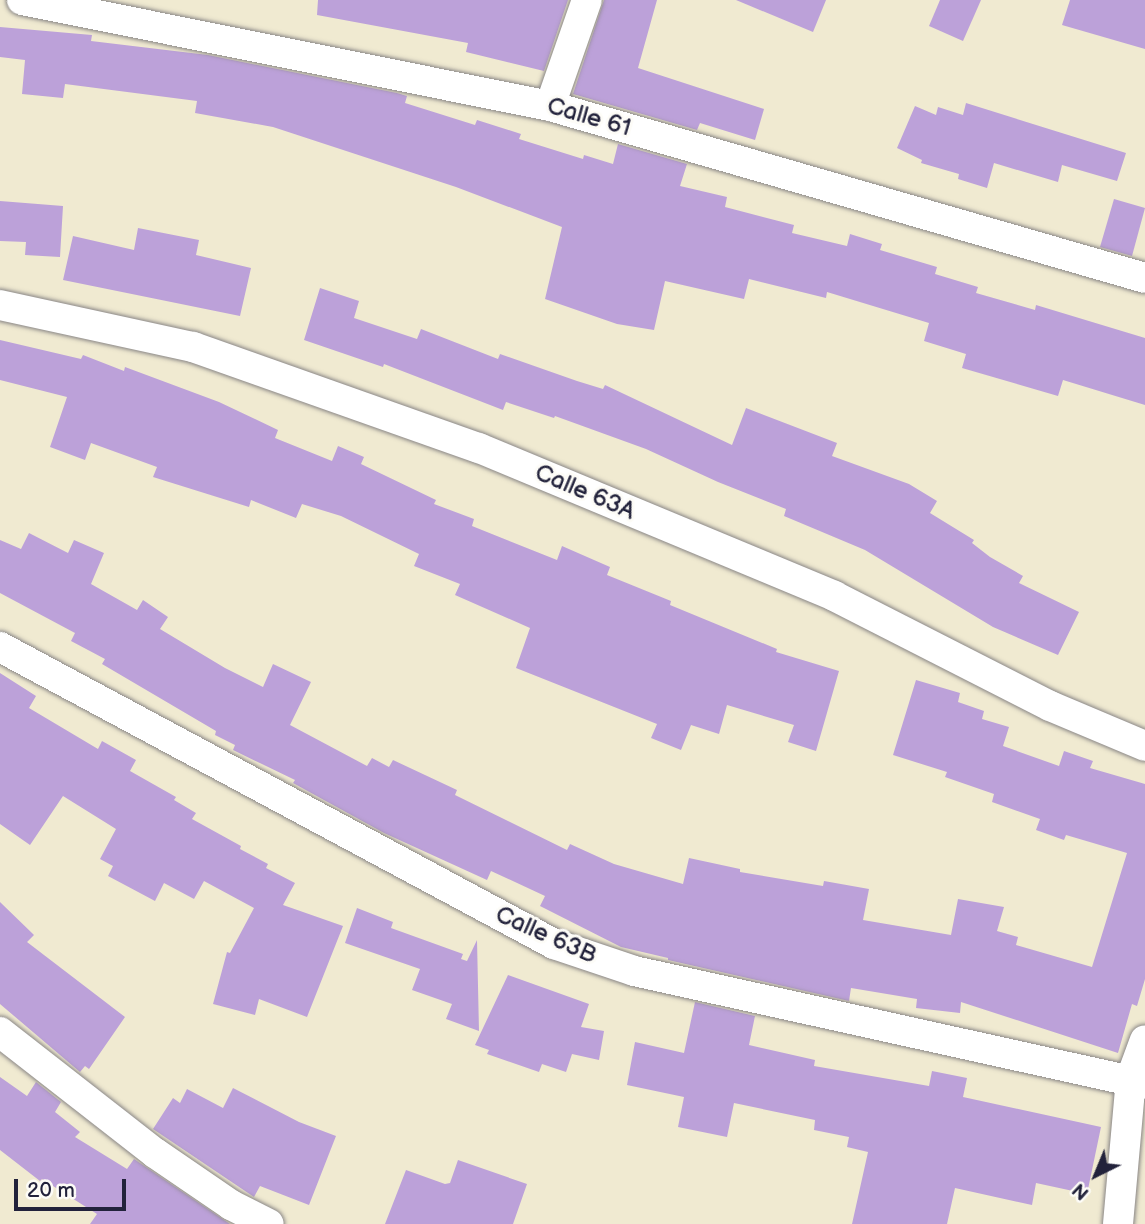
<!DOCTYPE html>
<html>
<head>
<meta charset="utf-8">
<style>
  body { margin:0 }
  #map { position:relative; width:1145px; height:1224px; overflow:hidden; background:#f0ead1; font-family:"Balsamiq Sans",sans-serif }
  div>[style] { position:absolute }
  .building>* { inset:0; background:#bca1d9 }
  .roads { filter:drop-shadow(0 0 2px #898686) drop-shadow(0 0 2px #898686) }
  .street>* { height:30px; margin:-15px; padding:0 15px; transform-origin:15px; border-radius:15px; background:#fff }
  span { translate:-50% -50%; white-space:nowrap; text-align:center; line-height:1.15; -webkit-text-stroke:6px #fdfcf7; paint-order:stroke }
  .street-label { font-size:24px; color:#22223b }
  .north { position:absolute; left:1061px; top:1140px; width:70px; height:70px; -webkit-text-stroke:5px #fdfcf7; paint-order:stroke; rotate:223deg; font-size:19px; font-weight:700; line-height:28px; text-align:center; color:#22223b }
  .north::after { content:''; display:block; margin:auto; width:24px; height:32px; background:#22223b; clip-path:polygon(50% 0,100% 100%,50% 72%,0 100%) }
  .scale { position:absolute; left:14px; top:1179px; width:112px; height:32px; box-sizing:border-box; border:4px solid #22223b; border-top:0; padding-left:9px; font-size:21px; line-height:24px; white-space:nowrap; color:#22223b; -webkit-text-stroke:5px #fdfcf7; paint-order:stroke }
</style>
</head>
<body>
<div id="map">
  <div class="building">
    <i style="clip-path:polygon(318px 0,568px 0,544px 71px,466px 52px,468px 43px,317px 15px)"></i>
    <i style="clip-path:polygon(604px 0,657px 0,638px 68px,764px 109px,755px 140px,700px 123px,697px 130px,573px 94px)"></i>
    <i style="clip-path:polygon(736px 0,826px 0,813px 32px)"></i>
    <i style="clip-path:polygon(940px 0,981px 0,963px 41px,929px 26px)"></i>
    <i style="clip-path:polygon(1070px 0,1145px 0,1145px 49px,1062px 25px)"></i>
    <i style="clip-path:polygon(0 27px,92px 35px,91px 41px,208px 55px,397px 93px,407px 96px,405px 103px,475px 125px,477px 120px,521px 134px,519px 139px,583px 159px,584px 155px,613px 164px,618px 144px,687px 164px,680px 186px,727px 197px,725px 207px,794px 225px,792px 233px,847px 246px,850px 234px,882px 244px,880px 250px,937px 267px,935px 274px,978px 287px,976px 293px,1035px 310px,1036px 305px,1145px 338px,1145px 405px,1063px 380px,1058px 396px,962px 368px,966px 354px,924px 341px,929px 323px,827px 292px,826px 298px,749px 279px,744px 299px,665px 281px,654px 330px,617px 324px,545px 299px,562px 227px,456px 187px,273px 127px,195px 113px,197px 101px,65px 84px,63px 98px,22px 94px,25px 60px,0 57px)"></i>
    <i style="clip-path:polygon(966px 103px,1126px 153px,1117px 181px,1062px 165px,1058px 182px,994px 163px,987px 188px,958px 179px,959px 174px,921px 163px,922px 160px,897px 148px,915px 106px,936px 115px,938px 107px,963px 115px)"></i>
    <i style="clip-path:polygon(1114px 199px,1145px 208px,1132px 256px,1100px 247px)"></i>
    <i style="clip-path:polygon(0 201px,63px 206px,60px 257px,25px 255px,26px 242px,0 241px)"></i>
    <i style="clip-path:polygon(138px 228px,199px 240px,196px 255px,251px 268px,240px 316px,63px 280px,73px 236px,134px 250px)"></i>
    <i style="clip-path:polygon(320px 288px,359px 301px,354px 318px,417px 339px,421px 329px,498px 359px,500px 354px,577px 381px,603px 389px,605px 385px,732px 445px,746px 408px,837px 443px,832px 456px,909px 484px,937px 501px,930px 513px,974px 540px,972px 543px,990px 557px,1023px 576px,1019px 583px,1079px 612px,1058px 655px,993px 627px,865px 550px,784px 516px,786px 509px,718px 482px,646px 449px,555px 416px,554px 418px,506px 402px,503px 410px,384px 364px,383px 367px,304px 340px)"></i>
    <i style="clip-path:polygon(0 340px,81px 359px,83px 355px,124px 371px,125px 367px,219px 402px,278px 430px,275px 438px,332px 461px,338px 446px,364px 457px,361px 464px,436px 500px,434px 504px,474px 519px,472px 526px,557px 560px,562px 546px,610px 567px,607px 575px,671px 601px,670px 605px,777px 649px,776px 652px,839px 671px,816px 751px,788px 742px,794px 725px,727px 705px,719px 734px,691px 725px,681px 750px,651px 738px,657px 724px,516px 668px,530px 628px,455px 595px,460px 584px,414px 566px,419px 554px,341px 516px,302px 504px,296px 518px,251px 500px,249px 507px,153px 477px,157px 467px,91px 443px,85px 460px,50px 447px,67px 397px,0 380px)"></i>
    <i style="clip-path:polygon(29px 533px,68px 553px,74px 540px,104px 553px,91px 584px,137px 610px,143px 600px,168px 617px,160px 629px,225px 668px,263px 687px,273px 664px,311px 682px,290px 725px,367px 766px,372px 758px,389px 767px,393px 760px,457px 790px,455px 795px,567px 850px,570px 844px,614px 864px,683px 884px,689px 858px,740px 869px,740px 872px,823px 886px,824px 881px,869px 889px,863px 920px,951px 935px,958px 899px,1004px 907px,997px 931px,1018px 937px,1016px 945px,1092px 967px,1127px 853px,1066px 835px,1064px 840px,1036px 830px,1040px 819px,992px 802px,994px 794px,945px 777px,947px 772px,893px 755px,916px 680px,960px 693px,958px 702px,984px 711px,982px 719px,1009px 727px,1003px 746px,1059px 766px,1064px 751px,1093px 761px,1090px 768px,1145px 784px,1145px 979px,1137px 1006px,1132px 1004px,1118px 1053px,961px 1002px,960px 1013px,916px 1008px,917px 999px,851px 988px,849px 1001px,668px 960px,668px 958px,621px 947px,540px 906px,545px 896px,491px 871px,487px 880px,384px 833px,293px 783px,295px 780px,233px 750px,235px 745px,215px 735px,216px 731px,102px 664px,105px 659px,71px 641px,75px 633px,0 593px,0 540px,21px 549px)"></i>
    <i style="clip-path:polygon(0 673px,36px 696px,29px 708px,98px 749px,102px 741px,136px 760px,130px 771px,176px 797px,174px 800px,196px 813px,192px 819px,241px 846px,240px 849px,268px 864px,266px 868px,295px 883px,283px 905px,343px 926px,307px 1017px,259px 999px,255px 1015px,213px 1004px,227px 952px,230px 953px,254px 908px,204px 881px,194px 899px,164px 883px,155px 901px,108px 876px,113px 866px,100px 859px,116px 829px,63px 796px,30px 845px,0 824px)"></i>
    <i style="clip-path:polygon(0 902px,34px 935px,27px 942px,125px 1017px,89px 1069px,85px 1066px,80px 1072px,0 1004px)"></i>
    <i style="clip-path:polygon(357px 908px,393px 922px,391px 928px,463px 954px,461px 959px,467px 961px,477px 940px,479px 1031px,446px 1019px,452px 1004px,412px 990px,420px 969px,345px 943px)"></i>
    <i style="clip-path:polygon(508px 975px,589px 1004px,581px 1027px,604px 1031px,599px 1060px,572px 1054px,566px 1072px,542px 1064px,539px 1072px,487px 1054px,489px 1050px,475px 1045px)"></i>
    <i style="clip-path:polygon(695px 1002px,755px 1016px,749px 1045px,815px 1060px,814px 1066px,929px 1086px,932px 1071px,967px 1078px,963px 1097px,1101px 1127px,1087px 1194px,1036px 1183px,1032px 1205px,955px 1188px,947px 1224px,852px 1224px,868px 1152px,847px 1147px,849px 1137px,814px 1130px,815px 1120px,734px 1103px,727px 1137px,678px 1127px,684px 1097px,627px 1085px,635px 1042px,684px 1053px)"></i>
    <i style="clip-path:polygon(0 1077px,27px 1096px,36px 1082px,61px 1102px,55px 1112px,80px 1132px,75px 1137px,127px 1169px,134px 1159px,230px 1224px,90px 1224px,97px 1214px,42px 1179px,40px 1181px,0 1150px)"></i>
    <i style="clip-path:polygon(233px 1088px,299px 1122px,336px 1136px,309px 1205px,260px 1186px,254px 1197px,153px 1129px,173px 1098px,180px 1103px,187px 1089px,223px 1108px)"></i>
    <i style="clip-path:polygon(458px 1160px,527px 1184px,513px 1224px,385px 1224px,406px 1170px,445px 1184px,450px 1183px)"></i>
  </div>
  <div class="roads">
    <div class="street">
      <i style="left:22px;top:0;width:539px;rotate:11.35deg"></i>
      <i style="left:550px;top:106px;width:619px;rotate:16.12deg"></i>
      <i style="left:550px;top:106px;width:112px;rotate:-70.8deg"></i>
      <i style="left:0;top:305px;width:198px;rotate:12.3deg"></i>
      <i style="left:193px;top:347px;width:303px;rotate:19.5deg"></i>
      <i style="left:479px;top:448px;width:385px;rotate:22.6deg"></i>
      <i style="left:834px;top:596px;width:242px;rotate:27deg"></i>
      <i style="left:1050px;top:706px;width:103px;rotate:22.8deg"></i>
      <i style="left:0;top:647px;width:629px;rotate:28.2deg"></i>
      <i style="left:554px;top:944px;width:84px;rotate:18.6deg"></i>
      <i style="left:634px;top:971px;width:523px;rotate:12.47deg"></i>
      <i style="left:0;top:1032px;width:197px;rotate:38deg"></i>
      <i style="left:155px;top:1153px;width:92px;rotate:34.4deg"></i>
      <i style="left:231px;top:1205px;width:42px;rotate:26.6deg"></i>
      <i style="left:1118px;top:1224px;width:147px;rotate:-84.9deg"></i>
      <i style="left:1131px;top:1078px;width:40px;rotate:-69.8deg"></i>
    </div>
  </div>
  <div class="street-label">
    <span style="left:589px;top:117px;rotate:16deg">Calle 61</span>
    <span style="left:585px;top:492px;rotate:23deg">Calle 63A</span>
    <span style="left:546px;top:935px;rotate:24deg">Calle 63B</span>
  </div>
  <div class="north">N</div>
  <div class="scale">20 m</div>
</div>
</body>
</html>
